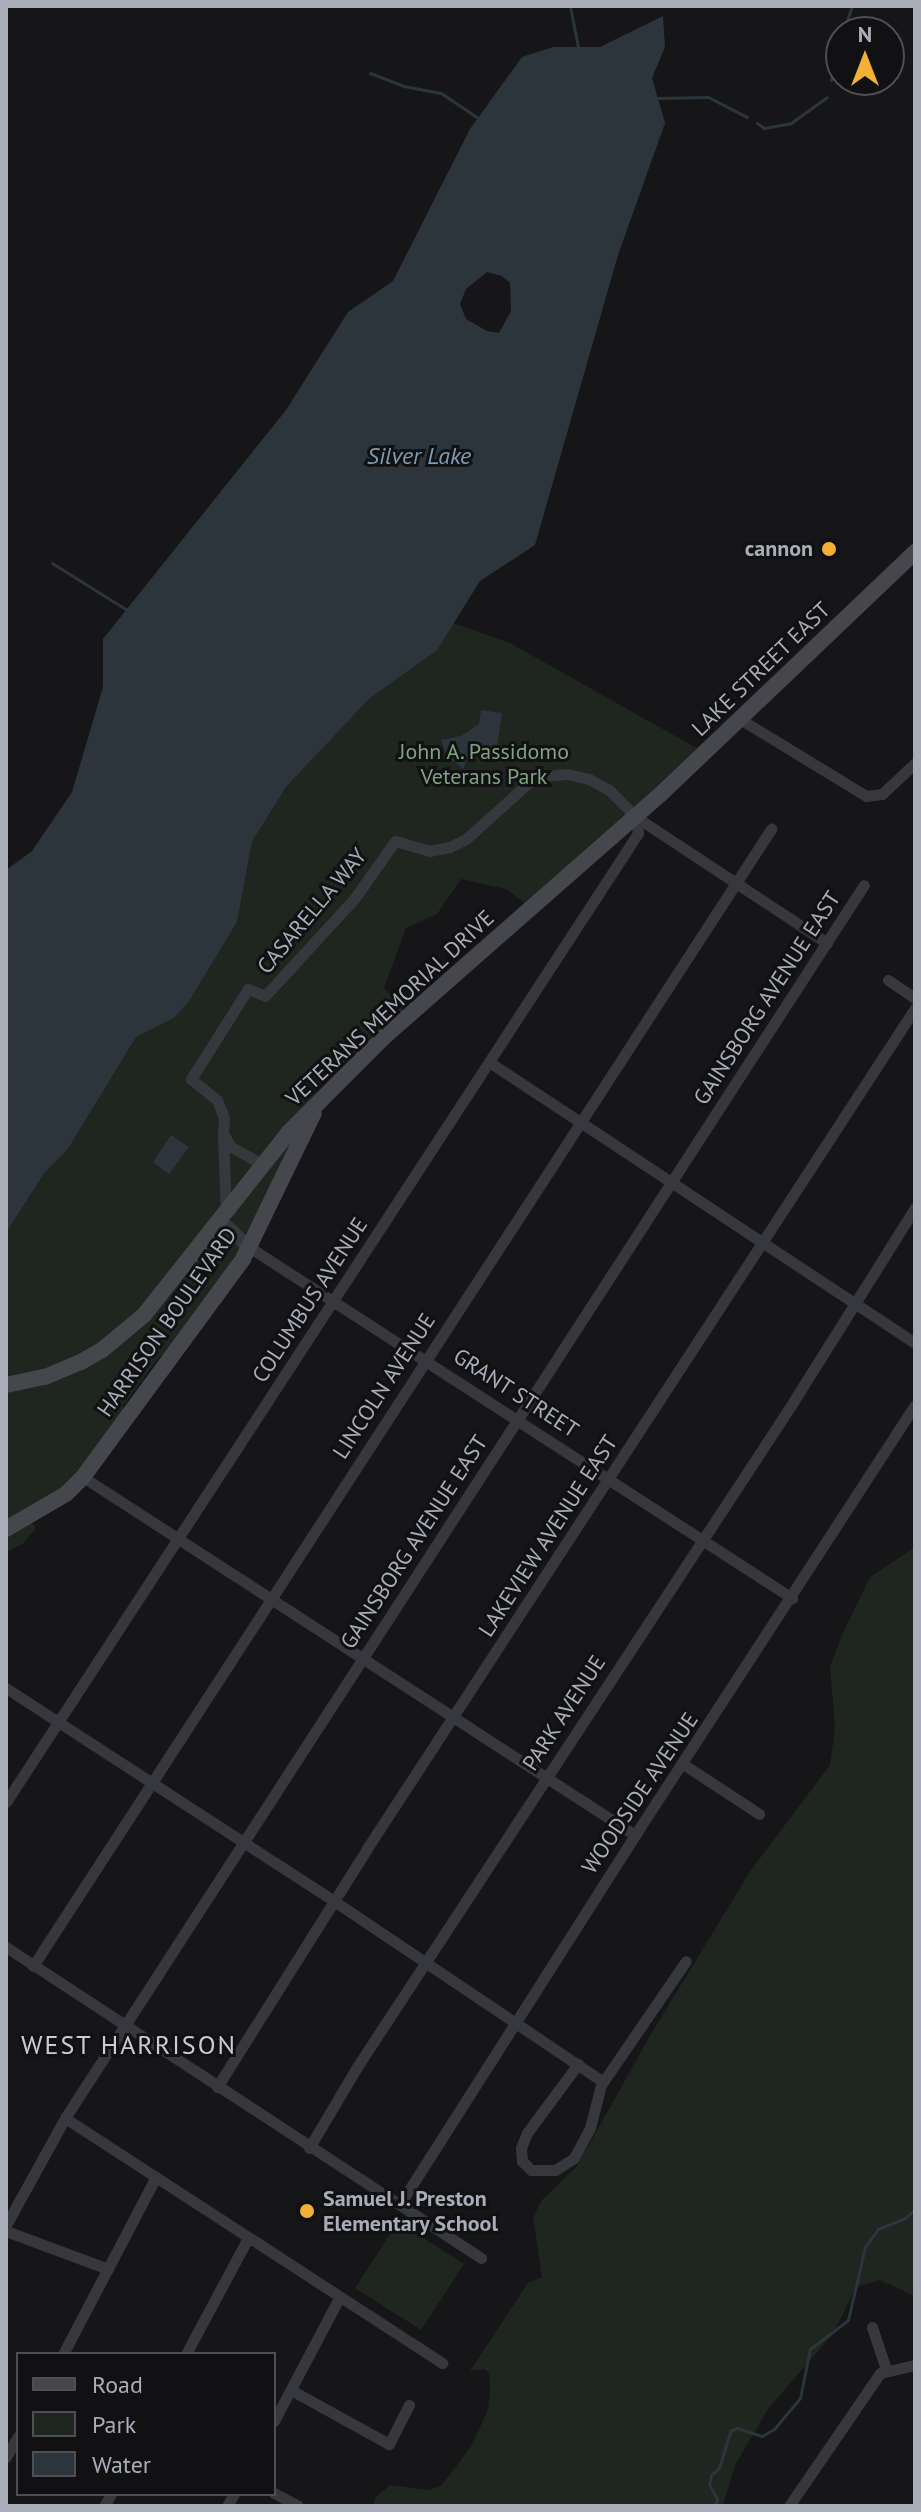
<!DOCTYPE html>
<html>
<head>
<meta charset="utf-8">
<style>
  body { margin:0 }
  #map { position:relative; width:921px; height:2512px; overflow:hidden; background:#161618; font-family:"PT Sans",sans-serif }
  div>[style] { position:absolute }
  .green>* { inset:0; background:#1e261f }
  .water>* { inset:0; background:#2c353c }
  .stream>* { height:3px; margin:-1.5px; padding:0 1.5px; transform-origin:1.5px; border-radius:1.5px; background:#2c353c }
  .minor>* { height:11px; margin:-5.5px; padding:0 5.5px; transform-origin:5.5px; border-radius:5.5px; background:#37383d }
  .tertiary>* { height:14px; margin:-7px; padding:0 7px; transform-origin:7px; border-radius:7px; background:#37383d }
  .secondary>* { height:16px; margin:-8px; padding:0 8px; transform-origin:8px; border-radius:8px; background:#45474d }
  .dots>* { width:22px; height:22px; translate:-50% -50%; box-sizing:border-box; border:4px solid #111113; border-radius:50% }
  span { translate:-50% -50%; white-space:nowrap; text-align:center; line-height:1.15; -webkit-text-stroke:6px #111113; paint-order:stroke }
  .poi-label { font-size:22px; color:#a8adb8; font-weight:700 }
  .right { translate:-100% -50%; text-align:right }
  .left { translate:0 -50%; text-align:left }
  .street-label { font-size:22px; color:#a8adb8 }
  .park-label { font-size:22px; color:#7fa381 }
  .water-label { font-size:24px; color:#7f9bb3; font-style:italic }
  .quarter-label { font-size:26px; color:#c9ccd4; letter-spacing:2px }
  .frame { position:absolute; inset:0; border:8px solid #a8adb8; pointer-events:none }
  .legend { position:absolute; left:16px; top:2352px; width:260px; height:144px; box-sizing:border-box; background:#111113; border:2px solid #4d4f55; margin:0; padding:10px 14px; list-style:none; font-size:24px; color:#a8adb8 }
  .legend li { display:flex; align-items:center; gap:16px; height:40px }
  .legend b { width:40px; border:2px solid #4d4f55 }
  .north { position:absolute; left:825px; top:16px; width:80px; height:80px; box-sizing:border-box; background:#111113; border:2px solid #4d4f55; border-radius:50%; rotate:0deg; font-size:22px; font-weight:700; line-height:32px; text-align:center; color:#a8adb8 }
  .north::after { content:''; display:block; margin:auto; width:28px; height:36px; background:#f2b134; clip-path:polygon(50% 0,100% 100%,50% 72%,0 100%) }
</style>
</head>
<body>
<div id="map">
  <div class="green">
    <i style="clip-path:polygon(453px 623px,510px 643px,700px 750px,526px 904px,506px 889px,461px 879px,437px 914px,406px 928px,384px 988px,404px 1009px,329px 1076px,136px 1314px,94px 1347px,45px 1370px,6px 1379px,6px 1233px,45px 1172px,68px 1149px,136px 1037px,174px 1018px,237px 922px,252px 842px,286px 787px,369px 699px,436px 650px)"></i>
    <i style="clip-path:polygon(296px 1135px,247px 1233px,245px 1233px,233px 1224px,230px 1216px)"></i>
    <i style="clip-path:polygon(226px 1232px,240px 1246px,240px 1251px,168px 1352px,159px 1357px,123px 1406px,123px 1413px,75px 1479px,6px 1521px,6px 1390px,98px 1359px,217px 1233px)"></i>
    <i style="clip-path:polygon(31px 1522px,36px 1528px,23px 1544px,6px 1552px,6px 1535px)"></i>
    <i style="clip-path:polygon(915px 1547px,915px 2296px,880px 2280px,856px 2287px,833px 2334px,768px 2409px,735px 2465px,723px 2506px,373px 2506px,376px 2497px,390px 2485px,428px 2490px,441px 2486px,470px 2448px,488px 2410px,490px 2390px,489px 2374px,485px 2369px,470px 2371px,528px 2283px,542px 2277px,533px 2217px,542px 2200px,577px 2166px,651px 2034px,751px 1870px,830px 1765px,835px 1728px,830px 1666px,843px 1633px,870px 1577px)"></i>
    <i style="clip-path:polygon(406px 2227px,464px 2264px,421px 2330px,355px 2288px,394px 2228px)"></i>
  </div>
  <div class="water">
    <i style="clip-path:polygon(evenodd,663px 16px,665px 47px,652px 78px,665px 123px,618px 255px,535px 545px,480px 581px,437px 650px,369px 699px,286px 787px,252px 842px,237px 922px,189px 1001px,174px 1018px,136px 1037px,68px 1149px,45px 1172px,6px 1233px,6px 870px,32px 851px,72px 792px,103px 687px,103px 639px,286px 410px,348px 312px,393px 281px,470px 129px,522px 57px,553px 47px,600px 47px,663px 16px,487px 272px,502px 276px,510px 283px,511px 311px,499px 333px,487px 331px,466px 319px,460px 304px,466px 289px,487px 272px)"></i>
    <i style="clip-path:polygon(481px 710px,502px 713px,497px 749px,478px 746px,471px 751px,463px 769px,447px 756px,441px 740px,461px 736px,479px 724px)"></i>
    <i style="clip-path:polygon(171px 1135px,189px 1147px,169px 1174px,153px 1162px)"></i>
  </div>
  <div class="stream">
    <i style="left:570px;top:6px;width:42px;rotate:79deg"></i>
    <i style="left:843px;top:32px;width:28px;rotate:-71deg"></i>
    <i style="left:370px;top:73px;width:36px;rotate:21deg"></i>
    <i style="left:404px;top:86px;width:38px;rotate:11deg"></i>
    <i style="left:441px;top:93px;width:45px;rotate:34deg"></i>
    <i style="left:831px;top:80px;width:43px;rotate:-76.6deg"></i>
    <i style="left:655px;top:98px;width:53px;rotate:-1.1deg"></i>
    <i style="left:708px;top:97px;width:44px;rotate:27.1deg"></i>
    <i style="left:757px;top:123px;width:9px;rotate:36deg"></i>
    <i style="left:764px;top:128px;width:27px;rotate:-10deg"></i>
    <i style="left:791px;top:123px;width:44px;rotate:-35.8deg"></i>
    <i style="left:52px;top:563px;width:89px;rotate:32.1deg"></i>
    <i style="left:715px;top:2506px;width:7px;rotate:-74deg"></i>
    <i style="left:717px;top:2499px;width:17px;rotate:-118deg"></i>
    <i style="left:709px;top:2484px;width:9px;rotate:-77deg"></i>
    <i style="left:711px;top:2475px;width:11px;rotate:-41deg"></i>
    <i style="left:719px;top:2468px;width:39px;rotate:-73deg"></i>
    <i style="left:730px;top:2431px;width:8px;rotate:-23deg"></i>
    <i style="left:737px;top:2428px;width:26px;rotate:18deg"></i>
    <i style="left:762px;top:2436px;width:14px;rotate:-30deg"></i>
    <i style="left:774px;top:2429px;width:40px;rotate:-50deg"></i>
    <i style="left:800px;top:2398px;width:50px;rotate:-78.5deg"></i>
    <i style="left:810px;top:2349px;width:48px;rotate:-37.3deg"></i>
    <i style="left:848px;top:2320px;width:75px;rotate:-76.9deg"></i>
    <i style="left:865px;top:2247px;width:22px;rotate:-54deg"></i>
    <i style="left:878px;top:2229px;width:29px;rotate:-22deg"></i>
    <i style="left:905px;top:2218px;width:13px;rotate:-42deg"></i>
  </div>
  <div class="minor">
    <i style="left:740px;top:719px;width:148px;rotate:31.4deg"></i>
    <i style="left:866px;top:796px;width:16px;rotate:-7deg"></i>
    <i style="left:882px;top:794px;width:45px;rotate:-43.2deg"></i>
    <i style="left:888px;top:980px;width:32px;rotate:34deg"></i>
    <i style="left:489px;top:1062px;width:510px;rotate:33.41deg"></i>
    <i style="left:223px;top:1137px;width:74px;rotate:87.7deg"></i>
    <i style="left:262px;top:1164px;width:35px;rotate:-151deg"></i>
    <i style="left:231px;top:1147px;width:16px;rotate:-120deg"></i>
    <i style="left:223px;top:1133px;width:15px;rotate:-86deg"></i>
    <i style="left:224px;top:1118px;width:19px;rotate:-111deg"></i>
    <i style="left:217px;top:1100px;width:33px;rotate:-141deg"></i>
    <i style="left:191px;top:1079px;width:107px;rotate:-57.7deg"></i>
    <i style="left:248px;top:989px;width:18px;rotate:22deg"></i>
    <i style="left:265px;top:996px;width:132px;rotate:-47.5deg"></i>
    <i style="left:354px;top:899px;width:71px;rotate:-54.7deg"></i>
    <i style="left:395px;top:841px;width:35px;rotate:16deg"></i>
    <i style="left:429px;top:851px;width:21px;rotate:-11deg"></i>
    <i style="left:450px;top:847px;width:18px;rotate:-27deg"></i>
    <i style="left:466px;top:839px;width:82px;rotate:-42deg"></i>
    <i style="left:527px;top:784px;width:19px;rotate:-25deg"></i>
    <i style="left:544px;top:776px;width:23px;rotate:-5deg"></i>
    <i style="left:567px;top:774px;width:23px;rotate:13deg"></i>
    <i style="left:589px;top:779px;width:23px;rotate:29deg"></i>
    <i style="left:609px;top:790px;width:38px;rotate:45deg"></i>
    <i style="left:636px;top:817px;width:229px;rotate:33.4deg"></i>
    <i style="left:249px;top:1247px;width:647px;rotate:32.88deg"></i>
    <i style="left:83px;top:1477px;width:658px;rotate:32.97deg"></i>
    <i style="left:6px;top:1688px;width:391px;rotate:33deg"></i>
    <i style="left:334px;top:1901px;width:324px;rotate:33.9deg"></i>
    <i style="left:683px;top:1764px;width:91px;rotate:33.3deg"></i>
    <i style="left:6px;top:1802px;width:1133px;rotate:-56.88deg"></i>
    <i style="left:625px;top:853px;width:24px;rotate:-57deg"></i>
    <i style="left:638px;top:833px;width:16px;rotate:-97deg"></i>
    <i style="left:6px;top:1947px;width:568px;rotate:33.21deg"></i>
    <i style="left:33px;top:1966px;width:1356px;rotate:-57.01deg"></i>
    <i style="left:578px;top:2064px;width:86px;rotate:126.5deg"></i>
    <i style="left:527px;top:2133px;width:16px;rotate:112deg"></i>
    <i style="left:521px;top:2148px;width:13px;rotate:86deg"></i>
    <i style="left:522px;top:2161px;width:13px;rotate:45deg"></i>
    <i style="left:531px;top:2170px;width:24px"></i>
    <i style="left:555px;top:2170px;width:22px;rotate:-32deg"></i>
    <i style="left:574px;top:2158px;width:34px;rotate:-62deg"></i>
    <i style="left:590px;top:2128px;width:44px;rotate:-75.7deg"></i>
    <i style="left:601px;top:2085px;width:150px;rotate:-55.6deg"></i>
    <i style="left:217px;top:2087px;width:280px;rotate:-57.8deg"></i>
    <i style="left:366px;top:1850px;width:1005px;rotate:-56.89deg"></i>
    <i style="left:65px;top:2118px;width:450px;rotate:33deg"></i>
    <i style="left:309px;top:2148px;width:94px;rotate:-59.3deg"></i>
    <i style="left:357px;top:2067px;width:789px;rotate:-56.73deg"></i>
    <i style="left:790px;top:1407px;width:235px;rotate:-57.9deg"></i>
    <i style="left:400px;top:2204px;width:437px;rotate:-57.5deg"></i>
    <i style="left:635px;top:1835px;width:513px;rotate:-56.93deg"></i>
    <i style="left:6px;top:2225px;width:122px;rotate:-61.1deg"></i>
    <i style="left:65px;top:2118px;width:1469px;rotate:-57.06deg"></i>
    <i style="left:6px;top:2231px;width:109px;rotate:20.4deg"></i>
    <i style="left:872px;top:2327px;width:44px;rotate:71.6deg"></i>
    <i style="left:63px;top:2354px;width:200px;rotate:-62.3deg"></i>
    <i style="left:186px;top:2354px;width:132px;rotate:-61.9deg"></i>
    <i style="left:291px;top:2390px;width:112px;rotate:28.9deg"></i>
    <i style="left:389px;top:2444px;width:44px;rotate:-62.9deg"></i>
    <i style="left:274px;top:2421px;width:139px;rotate:-62.1deg"></i>
    <i style="left:6px;top:2457px;width:24px;rotate:-60deg"></i>
    <i style="left:274px;top:2493px;width:27px;rotate:28deg"></i>
    <i style="left:104px;top:2506px;width:14px;rotate:-60deg"></i>
    <i style="left:227px;top:2506px;width:14px;rotate:-60deg"></i>
    <i style="left:789px;top:2506px;width:161px;rotate:-55.6deg"></i>
    <i style="left:880px;top:2373px;width:36px;rotate:-13deg"></i>
  </div>
  <div class="tertiary">
    <i style="left:220px;top:1220px;width:40px;rotate:43deg"></i>
  </div>
  <div class="secondary">
    <i style="left:6px;top:1385px;width:40px;rotate:-12deg"></i>
    <i style="left:45px;top:1377px;width:39px;rotate:-23deg"></i>
    <i style="left:81px;top:1362px;width:24px;rotate:-30deg"></i>
    <i style="left:102px;top:1350px;width:55px;rotate:-39.8deg"></i>
    <i style="left:144px;top:1315px;width:232px;rotate:-51.6deg"></i>
    <i style="left:288px;top:1133px;width:134px;rotate:-45deg"></i>
    <i style="left:383px;top:1038px;width:374px;rotate:-41.3deg"></i>
    <i style="left:664px;top:791px;width:347px;rotate:-43.6deg"></i>
    <i style="left:6px;top:1529px;width:69px;rotate:-30.3deg"></i>
    <i style="left:66px;top:1494px;width:24px;rotate:-45deg"></i>
    <i style="left:83px;top:1477px;width:270px;rotate:-53.7deg"></i>
    <i style="left:243px;top:1259px;width:162px;rotate:-64.1deg"></i>
  </div>
  <div class="dots">
    <i style="left:829px;top:549px;background:#f2b134"></i>
    <i style="left:307px;top:2211px;background:#f2b134"></i>
  </div>
  <div class="poi-label">
    <span class="right" style="left:813px;top:549px">cannon</span>
    <span class="left" style="left:323px;top:2211px">Samuel J. Preston<br>Elementary School</span>
  </div>
  <div class="street-label">
    <span style="left:761px;top:669px;rotate:-44deg">LAKE STREET EAST</span>
    <span style="left:312px;top:911px;rotate:-50deg">CASARELLA WAY</span>
    <span style="left:767px;top:998px;rotate:-57deg">GAINSBORG AVENUE EAST</span>
    <span style="left:390px;top:1008px;rotate:-43deg">VETERANS MEMORIAL DRIVE</span>
    <span style="left:310px;top:1300px;rotate:-57deg">COLUMBUS AVENUE</span>
    <span style="left:167px;top:1322px;rotate:-55deg">HARRISON BOULEVARD</span>
    <span style="left:384px;top:1386px;rotate:-57deg">LINCOLN AVENUE</span>
    <span style="left:516px;top:1393px;rotate:33deg">GRANT STREET</span>
    <span style="left:548px;top:1536px;rotate:-57deg">LAKEVIEW AVENUE EAST</span>
    <span style="left:414px;top:1542px;rotate:-57deg">GAINSBORG AVENUE EAST</span>
    <span style="left:564px;top:1713px;rotate:-57deg">PARK AVENUE</span>
    <span style="left:640px;top:1793px;rotate:-56deg">WOODSIDE AVENUE</span>
  </div>
  <div class="park-label">
    <span style="left:484px;top:764px">John A. Passidomo<br>Veterans Park</span>
  </div>
  <div class="water-label">
    <span style="left:419px;top:456px">Silver Lake</span>
  </div>
  <div class="quarter-label">
    <span style="left:129px;top:2045px">WEST HARRISON</span>
  </div>
  <div class="frame"></div>
  <ul class="legend">
  <li><b style="height:10px;background:#45474d"></b>Road</li>
  <li><b style="height:22px;background:#1e261f"></b>Park</li>
  <li><b style="height:22px;background:#2c353c"></b>Water</li>
  </ul>
  <div class="north">N</div>
</div>
</body>
</html>
